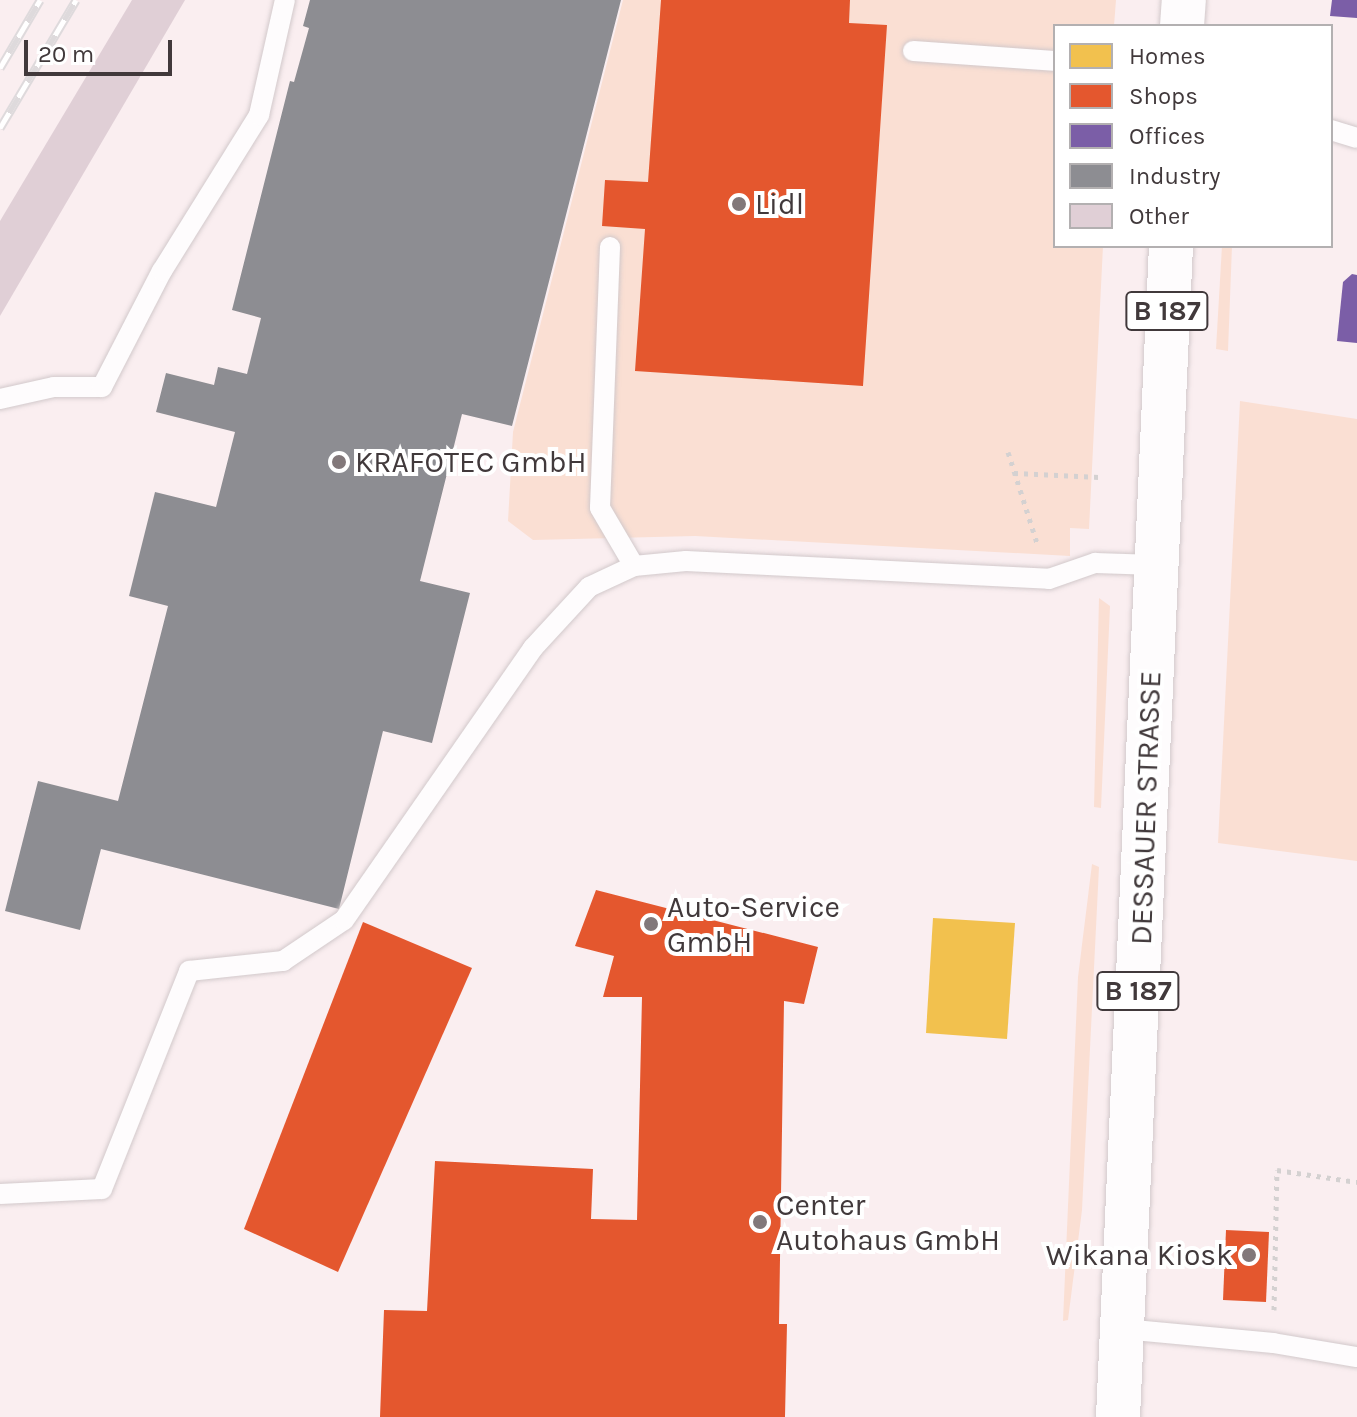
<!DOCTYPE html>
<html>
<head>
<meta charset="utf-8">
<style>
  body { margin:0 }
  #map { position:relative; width:1357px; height:1417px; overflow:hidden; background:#faeef0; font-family:Karla,sans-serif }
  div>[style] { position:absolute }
  .green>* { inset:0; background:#fadfd3 }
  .homes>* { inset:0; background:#f2c14e }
  .shops>* { inset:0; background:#e4572e }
  .offices>* { inset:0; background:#7b5ea7 }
  .industry>* { inset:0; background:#8d8d92 }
  .building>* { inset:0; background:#e0cfd6 }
  .path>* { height:5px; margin-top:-2.5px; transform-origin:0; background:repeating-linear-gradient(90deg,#d4d1d1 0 4px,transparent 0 10px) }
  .roads { filter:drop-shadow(0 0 2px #d2c9cb) drop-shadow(0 0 2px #d2c9cb) }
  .service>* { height:20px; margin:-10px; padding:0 10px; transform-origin:10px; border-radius:10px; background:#fefcfd }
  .primary>* { height:44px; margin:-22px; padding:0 22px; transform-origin:22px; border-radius:22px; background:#fefcfd }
  .rail>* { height:9px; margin-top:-4.5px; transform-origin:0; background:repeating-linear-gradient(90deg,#fff 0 18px,#dedadc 0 36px); box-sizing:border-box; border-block:2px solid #dedadc }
  .dots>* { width:22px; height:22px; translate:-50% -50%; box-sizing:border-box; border:4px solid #fff; border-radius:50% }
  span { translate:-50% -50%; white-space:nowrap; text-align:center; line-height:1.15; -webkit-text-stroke:8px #fff; paint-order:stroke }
  .shield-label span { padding:2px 6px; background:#fff; border:2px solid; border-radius:6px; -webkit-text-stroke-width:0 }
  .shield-label { font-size:28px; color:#41393b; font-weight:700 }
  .poi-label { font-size:30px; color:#41393b }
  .left { translate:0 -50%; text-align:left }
  .right { translate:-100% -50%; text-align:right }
  .street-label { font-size:30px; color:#41393b }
  .legend { position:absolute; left:1053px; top:24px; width:280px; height:224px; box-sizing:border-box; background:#fff; border:2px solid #b3b0b1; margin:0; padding:10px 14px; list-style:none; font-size:24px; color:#41393b }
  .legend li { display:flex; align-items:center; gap:16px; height:40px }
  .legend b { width:40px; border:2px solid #b3b0b1 }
  .scale { position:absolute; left:24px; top:40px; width:148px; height:36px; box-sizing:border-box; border:4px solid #41393b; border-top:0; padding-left:10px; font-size:24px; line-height:28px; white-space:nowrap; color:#41393b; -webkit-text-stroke:6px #fff; paint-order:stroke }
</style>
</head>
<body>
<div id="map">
  <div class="green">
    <i style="clip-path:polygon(623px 0,1116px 0,1114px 26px,1055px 26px,1055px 246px,1103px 246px,1089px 529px,1070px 528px,1070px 556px,695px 536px,533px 540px,508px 521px,513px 432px)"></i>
    <i style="clip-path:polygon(1222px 246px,1232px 246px,1228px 351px,1216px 349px)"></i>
    <i style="clip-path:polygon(1240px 401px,1357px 419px,1357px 861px,1218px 843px)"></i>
    <i style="clip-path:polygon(1099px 598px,1110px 606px,1101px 808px,1094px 807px)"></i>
    <i style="clip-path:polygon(1092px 864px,1099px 867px,1082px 1210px,1068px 1320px,1063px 1321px,1078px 977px)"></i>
  </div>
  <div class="homes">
    <i style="clip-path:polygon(933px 918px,1015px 923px,1007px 1039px,926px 1033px)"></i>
  </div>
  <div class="shops">
    <i style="clip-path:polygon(661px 0,850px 0,849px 23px,887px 25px,863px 386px,635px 371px,645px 229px,602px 226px,605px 180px,648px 182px)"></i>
    <i style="clip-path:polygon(596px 890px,818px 947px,804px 1004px,784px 1001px,779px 1324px,787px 1324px,785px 1417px,380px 1417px,384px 1310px,427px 1311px,435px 1161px,593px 1169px,591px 1219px,637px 1220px,642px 997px,603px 997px,614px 956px,575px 946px)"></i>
    <i style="clip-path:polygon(363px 922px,472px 968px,338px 1272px,244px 1229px)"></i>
    <i style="clip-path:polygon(1226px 1230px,1269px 1232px,1266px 1302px,1223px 1300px)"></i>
  </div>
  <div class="offices">
    <i style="clip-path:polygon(1332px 0,1357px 0,1357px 18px,1330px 16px)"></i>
    <i style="clip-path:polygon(1352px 274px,1357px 275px,1357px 343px,1337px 341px,1343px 282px)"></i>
  </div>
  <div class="industry">
    <i style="clip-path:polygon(310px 0,621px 0,512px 426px,462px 414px,420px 581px,470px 593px,432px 743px,383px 731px,339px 909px,101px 849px,80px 930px,5px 911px,38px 781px,118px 801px,168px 606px,129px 596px,155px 492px,216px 507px,235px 432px,156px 412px,166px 373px,214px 385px,218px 367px,247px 374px,261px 318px,232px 310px,290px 81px,294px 82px,309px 28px,303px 26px)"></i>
  </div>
  <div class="building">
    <i style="clip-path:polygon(132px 0,185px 0,0 316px,0 221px)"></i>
  </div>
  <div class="path">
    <i style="left:1008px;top:452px;width:96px;rotate:72.3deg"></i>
    <i style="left:1014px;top:473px;width:85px;rotate:2.7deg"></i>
    <i style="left:1274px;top:1310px;width:140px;rotate:-88.8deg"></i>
    <i style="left:1277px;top:1170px;width:81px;rotate:8.5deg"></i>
  </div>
  <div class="roads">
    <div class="service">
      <i style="left:913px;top:51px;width:142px;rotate:4deg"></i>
      <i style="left:1331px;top:130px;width:27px;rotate:17deg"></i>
      <i style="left:610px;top:247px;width:261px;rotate:92.2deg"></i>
      <i style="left:600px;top:508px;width:67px;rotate:59.6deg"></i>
      <i style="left:0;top:399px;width:55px;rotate:-12.5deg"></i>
      <i style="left:54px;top:387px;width:48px"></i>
      <i style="left:102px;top:387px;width:131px;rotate:-62.7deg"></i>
      <i style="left:162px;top:271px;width:184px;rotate:-58.1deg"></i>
      <i style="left:259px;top:115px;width:118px;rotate:-77.3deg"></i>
      <i style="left:0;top:1194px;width:102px;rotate:-2.8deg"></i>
      <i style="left:102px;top:1189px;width:235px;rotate:-68.2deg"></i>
      <i style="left:189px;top:971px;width:95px;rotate:-6.1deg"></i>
      <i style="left:283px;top:961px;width:73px;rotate:-33.9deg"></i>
      <i style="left:344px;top:920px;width:331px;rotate:-55.2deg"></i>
      <i style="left:533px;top:648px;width:83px;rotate:-47.4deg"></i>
      <i style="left:589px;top:587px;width:50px;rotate:-25deg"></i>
      <i style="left:634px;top:566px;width:52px;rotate:-5.5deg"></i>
      <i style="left:686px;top:561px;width:363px;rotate:2.8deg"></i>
      <i style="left:1049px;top:579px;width:49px;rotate:-19.2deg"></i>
      <i style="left:1095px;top:563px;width:61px;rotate:1.9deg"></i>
      <i style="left:1123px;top:1329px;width:151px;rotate:5.3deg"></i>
      <i style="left:1273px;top:1343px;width:85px;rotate:9.5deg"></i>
    </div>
    <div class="primary">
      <i style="left:1182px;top:26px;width:26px;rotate:-86deg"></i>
      <i style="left:1118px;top:1417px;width:1172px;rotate:-87.41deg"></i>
    </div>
  </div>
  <div class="rail">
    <i style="left:0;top:68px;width:79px;rotate:-59.5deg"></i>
    <i style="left:0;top:128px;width:149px;rotate:-59.3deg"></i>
  </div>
  <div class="dots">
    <i style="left:739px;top:204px;background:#82787a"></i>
    <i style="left:339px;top:462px;background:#82787a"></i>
    <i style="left:651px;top:924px;background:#82787a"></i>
    <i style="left:760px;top:1222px;background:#82787a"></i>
    <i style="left:1249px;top:1255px;background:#82787a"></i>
  </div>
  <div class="shield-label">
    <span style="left:1167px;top:311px">B 187</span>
    <span style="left:1138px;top:991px">B 187</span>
  </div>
  <div class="poi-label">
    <span class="left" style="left:755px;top:204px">Lidl</span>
    <span class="left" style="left:355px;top:462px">KRAFOTEC GmbH</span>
    <span class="left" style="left:667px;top:924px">Auto-Service<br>GmbH</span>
    <span class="left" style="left:776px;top:1222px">Center<br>Autohaus GmbH</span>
    <span class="right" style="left:1233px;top:1255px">Wikana Kiosk</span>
  </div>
  <div class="street-label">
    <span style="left:1146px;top:808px;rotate:-88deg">DESSAUER STRASSE</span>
  </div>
  <ul class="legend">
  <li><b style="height:22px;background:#f2c14e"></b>Homes</li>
  <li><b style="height:22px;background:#e4572e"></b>Shops</li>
  <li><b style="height:22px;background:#7b5ea7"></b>Offices</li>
  <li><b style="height:22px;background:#8d8d92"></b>Industry</li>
  <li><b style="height:22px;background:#e0cfd6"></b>Other</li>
  </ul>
  <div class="scale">20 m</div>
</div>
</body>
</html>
